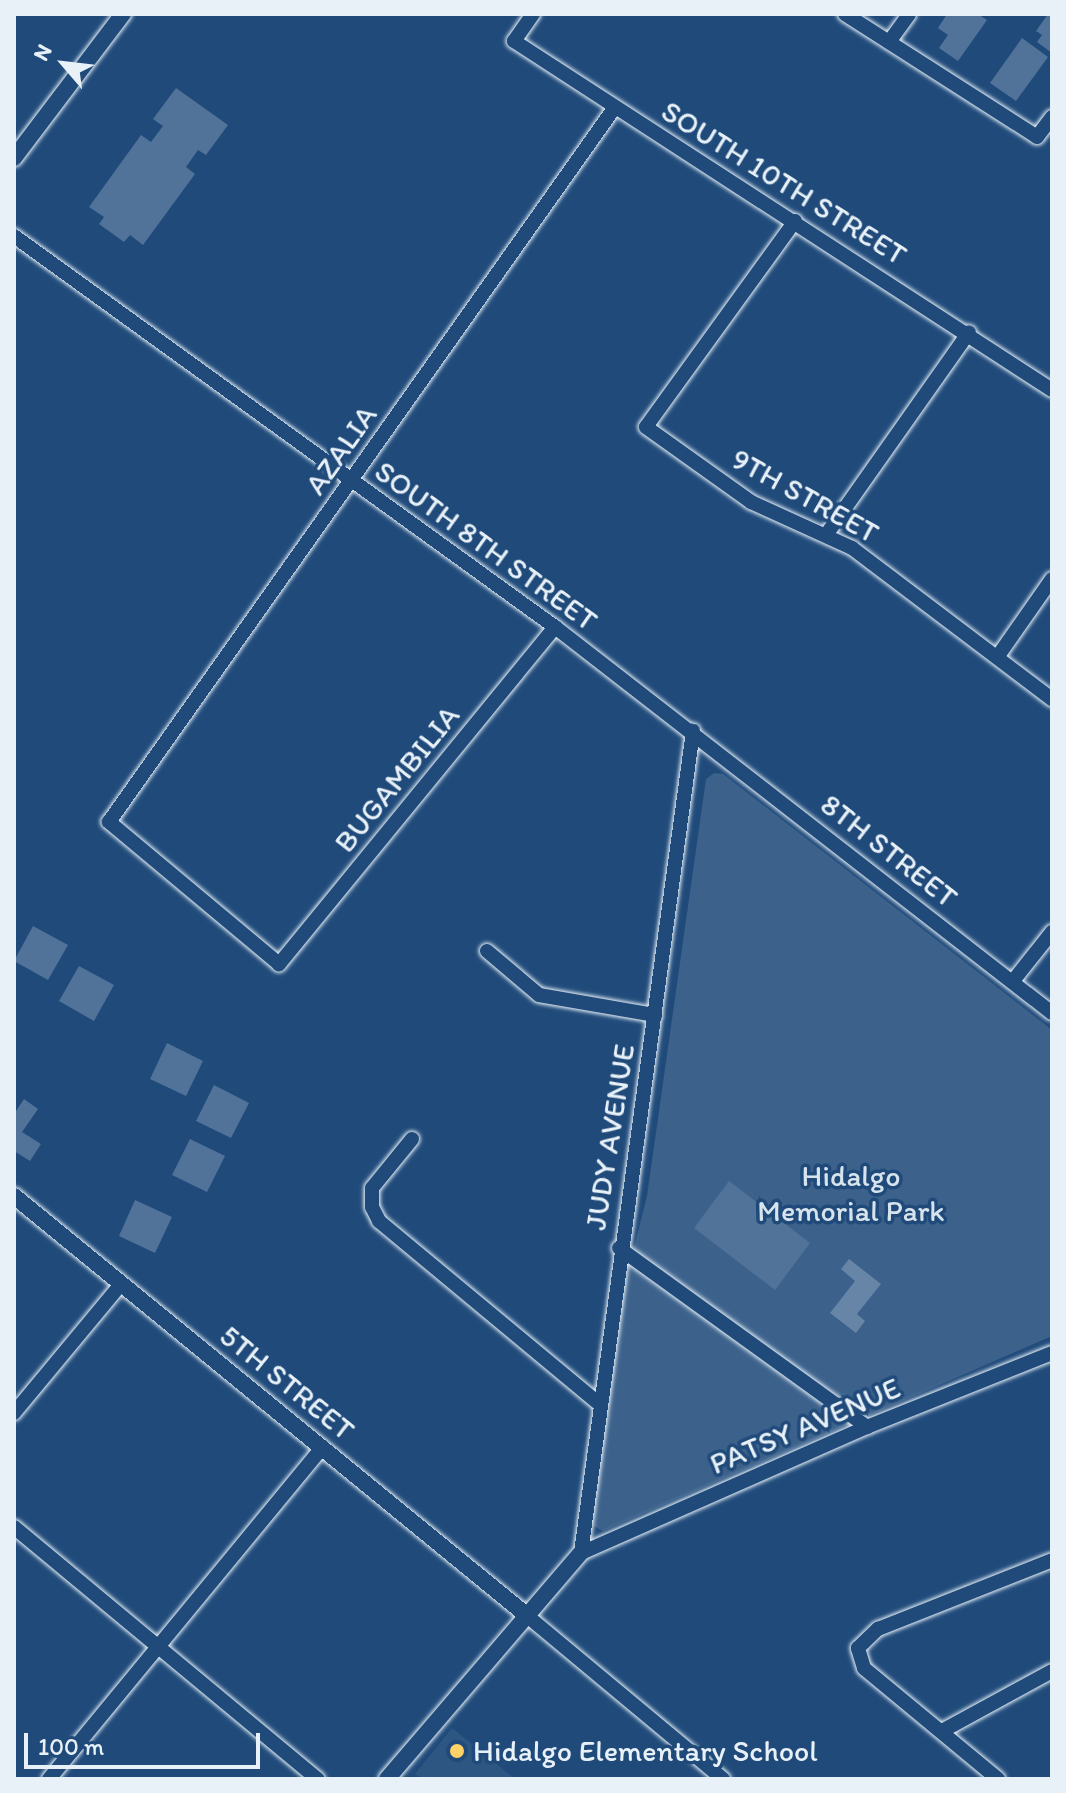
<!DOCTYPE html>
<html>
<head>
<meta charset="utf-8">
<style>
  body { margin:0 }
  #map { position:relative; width:1066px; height:1793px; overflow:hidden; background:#1f4a7a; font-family:Itim,sans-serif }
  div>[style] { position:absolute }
  .built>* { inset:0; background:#2e5683 }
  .green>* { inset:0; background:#3c628c }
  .water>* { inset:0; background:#6685a7 }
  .building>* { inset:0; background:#517399 }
  .roads { filter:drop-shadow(0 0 2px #e8f1f8) drop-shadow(0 0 2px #e8f1f8) }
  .minor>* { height:14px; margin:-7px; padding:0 7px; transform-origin:7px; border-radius:7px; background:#1f4a7a }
  .tertiary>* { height:16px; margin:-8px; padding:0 8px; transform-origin:8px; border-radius:8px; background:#1f4a7a }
  .dots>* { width:22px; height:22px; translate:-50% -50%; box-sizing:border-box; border:4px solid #1f4a7a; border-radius:50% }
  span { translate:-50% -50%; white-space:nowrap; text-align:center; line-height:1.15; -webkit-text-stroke:7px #1f4a7a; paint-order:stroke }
  .street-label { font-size:30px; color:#e8f1f8 }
  .park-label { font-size:30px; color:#d7e3ed }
  .poi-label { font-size:30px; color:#e8f1f8 }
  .left { translate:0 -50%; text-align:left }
  .frame { position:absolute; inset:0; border:16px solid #e8f1f8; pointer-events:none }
  .north { position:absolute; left:24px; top:24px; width:80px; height:80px; -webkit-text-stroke:6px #1f4a7a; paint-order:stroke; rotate:298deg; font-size:22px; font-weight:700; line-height:32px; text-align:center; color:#e8f1f8 }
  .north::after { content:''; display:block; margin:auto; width:28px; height:36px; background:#e8f1f8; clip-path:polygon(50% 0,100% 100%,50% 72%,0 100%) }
  .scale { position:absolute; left:24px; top:1733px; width:236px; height:36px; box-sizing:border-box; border:4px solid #e8f1f8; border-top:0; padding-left:10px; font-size:24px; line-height:28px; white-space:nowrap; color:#e8f1f8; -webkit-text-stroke:6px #1f4a7a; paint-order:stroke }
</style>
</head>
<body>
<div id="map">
  <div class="built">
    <i style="clip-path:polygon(452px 1728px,515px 1779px,422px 1779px,415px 1774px)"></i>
  </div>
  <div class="green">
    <i style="clip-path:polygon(714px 773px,723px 774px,1052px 1030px,1052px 1336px,603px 1531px,590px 1524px,621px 1299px,647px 1196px,706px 779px)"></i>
  </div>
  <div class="water">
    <i style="clip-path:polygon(849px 1259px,881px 1284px,857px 1314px,865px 1321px,856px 1333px,830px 1313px,855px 1281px,841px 1269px)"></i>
  </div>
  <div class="building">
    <i style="clip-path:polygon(947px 14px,978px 14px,987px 20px,958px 61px,939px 48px,948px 35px,938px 28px)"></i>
    <i style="clip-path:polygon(1048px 14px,1052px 16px,1052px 53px,1037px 42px,1042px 35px,1036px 31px)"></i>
    <i style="clip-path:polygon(1022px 38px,1048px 57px,1016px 101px,990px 83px)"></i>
    <i style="clip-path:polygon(176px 88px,228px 125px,206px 155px,198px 150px,186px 167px,195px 174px,143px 245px,130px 235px,124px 242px,99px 224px,104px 217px,89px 207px,141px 135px,151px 142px,163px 126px,153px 119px)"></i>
    <i style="clip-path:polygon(33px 926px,68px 945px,48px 980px,14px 961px)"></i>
    <i style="clip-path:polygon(79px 966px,114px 985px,94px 1021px,59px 1001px)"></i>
    <i style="clip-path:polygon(167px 1043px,203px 1061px,186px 1096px,150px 1079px)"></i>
    <i style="clip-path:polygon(214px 1085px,249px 1103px,231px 1138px,196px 1121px)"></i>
    <i style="clip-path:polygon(24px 1099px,38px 1109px,22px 1132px,41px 1144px,30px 1161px,14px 1151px,14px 1114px)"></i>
    <i style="clip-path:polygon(190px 1139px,225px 1156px,207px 1192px,172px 1175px)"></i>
    <i style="clip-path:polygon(729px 1181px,810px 1243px,775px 1290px,694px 1228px)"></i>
    <i style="clip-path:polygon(135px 1200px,172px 1217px,155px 1253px,119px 1236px)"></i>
  </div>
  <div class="roads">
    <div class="minor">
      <i style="left:533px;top:14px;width:33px;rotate:125deg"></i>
      <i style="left:514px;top:41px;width:641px;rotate:32.97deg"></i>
      <i style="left:845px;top:14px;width:228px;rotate:32.6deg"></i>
      <i style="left:1037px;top:137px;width:25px;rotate:-53deg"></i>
      <i style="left:889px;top:42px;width:34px;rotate:-54deg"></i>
      <i style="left:795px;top:221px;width:254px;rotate:125.9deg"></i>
      <i style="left:646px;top:427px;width:129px;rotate:35.5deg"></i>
      <i style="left:751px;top:502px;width:111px;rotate:24.5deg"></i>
      <i style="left:852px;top:548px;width:251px;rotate:37.1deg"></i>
      <i style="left:14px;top:236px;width:668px;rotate:35.86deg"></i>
      <i style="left:555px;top:627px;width:629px;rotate:37.84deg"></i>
      <i style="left:826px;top:535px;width:248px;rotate:-54.8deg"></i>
      <i style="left:555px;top:627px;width:436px;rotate:129.3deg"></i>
      <i style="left:279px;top:964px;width:222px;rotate:-140.1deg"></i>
      <i style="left:109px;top:822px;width:876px;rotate:-54.71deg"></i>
      <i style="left:998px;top:656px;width:94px;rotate:-55deg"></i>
      <i style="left:487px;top:951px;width:68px;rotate:40.2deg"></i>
      <i style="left:539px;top:995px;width:118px;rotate:9.8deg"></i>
      <i style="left:1013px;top:981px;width:63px;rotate:-51.5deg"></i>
      <i style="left:412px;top:1139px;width:63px;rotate:129.2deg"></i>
      <i style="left:372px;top:1188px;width:19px;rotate:90deg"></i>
      <i style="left:372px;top:1207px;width:16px;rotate:63deg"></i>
      <i style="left:379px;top:1221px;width:285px;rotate:39.7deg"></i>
      <i style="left:619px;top:1248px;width:306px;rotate:35.8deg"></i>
      <i style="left:14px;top:1413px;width:168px;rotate:-50.3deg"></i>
      <i style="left:14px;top:1527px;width:395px;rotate:39.7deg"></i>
      <i style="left:581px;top:1553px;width:830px;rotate:-82.24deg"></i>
      <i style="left:581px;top:1553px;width:313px;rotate:-23.8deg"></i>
      <i style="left:867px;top:1427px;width:199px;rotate:-21.8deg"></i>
      <i style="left:525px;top:1614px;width:258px;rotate:39.8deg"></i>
      <i style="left:942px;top:1731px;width:125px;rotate:-28.6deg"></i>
      <i style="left:49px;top:1779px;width:429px;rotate:-50.5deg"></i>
      <i style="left:998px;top:1779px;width:174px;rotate:-140.4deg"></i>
      <i style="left:864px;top:1668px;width:21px;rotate:-107deg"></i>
      <i style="left:858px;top:1648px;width:28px;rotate:-44deg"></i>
      <i style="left:878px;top:1629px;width:187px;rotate:-21.6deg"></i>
    </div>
    <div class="tertiary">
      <i style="left:14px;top:158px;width:181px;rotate:-52.9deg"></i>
      <i style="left:14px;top:1196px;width:660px;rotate:39.28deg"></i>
      <i style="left:387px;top:1779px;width:298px;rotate:-49.4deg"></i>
    </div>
  </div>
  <div class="dots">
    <i style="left:457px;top:1751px;background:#ffd166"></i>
  </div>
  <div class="street-label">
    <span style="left:784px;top:183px;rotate:32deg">SOUTH 10TH STREET</span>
    <span style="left:341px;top:450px;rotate:-55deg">AZALIA</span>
    <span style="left:805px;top:496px;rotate:29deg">9TH STREET</span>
    <span style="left:486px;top:546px;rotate:36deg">SOUTH 8TH STREET</span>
    <span style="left:397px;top:779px;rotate:-51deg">BUGAMBILIA</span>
    <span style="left:889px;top:851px;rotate:38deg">8TH STREET</span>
    <span style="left:610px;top:1137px;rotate:-81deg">JUDY AVENUE</span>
    <span style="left:287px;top:1383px;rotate:39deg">5TH STREET</span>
    <span style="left:805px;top:1426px;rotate:-23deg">PATSY AVENUE</span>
  </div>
  <div class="park-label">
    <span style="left:851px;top:1193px">Hidalgo<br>Memorial Park</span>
  </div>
  <div class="poi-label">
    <span class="left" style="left:473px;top:1751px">Hidalgo Elementary School</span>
  </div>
  <div class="frame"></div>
  <div class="north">N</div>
  <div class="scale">100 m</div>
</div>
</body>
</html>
